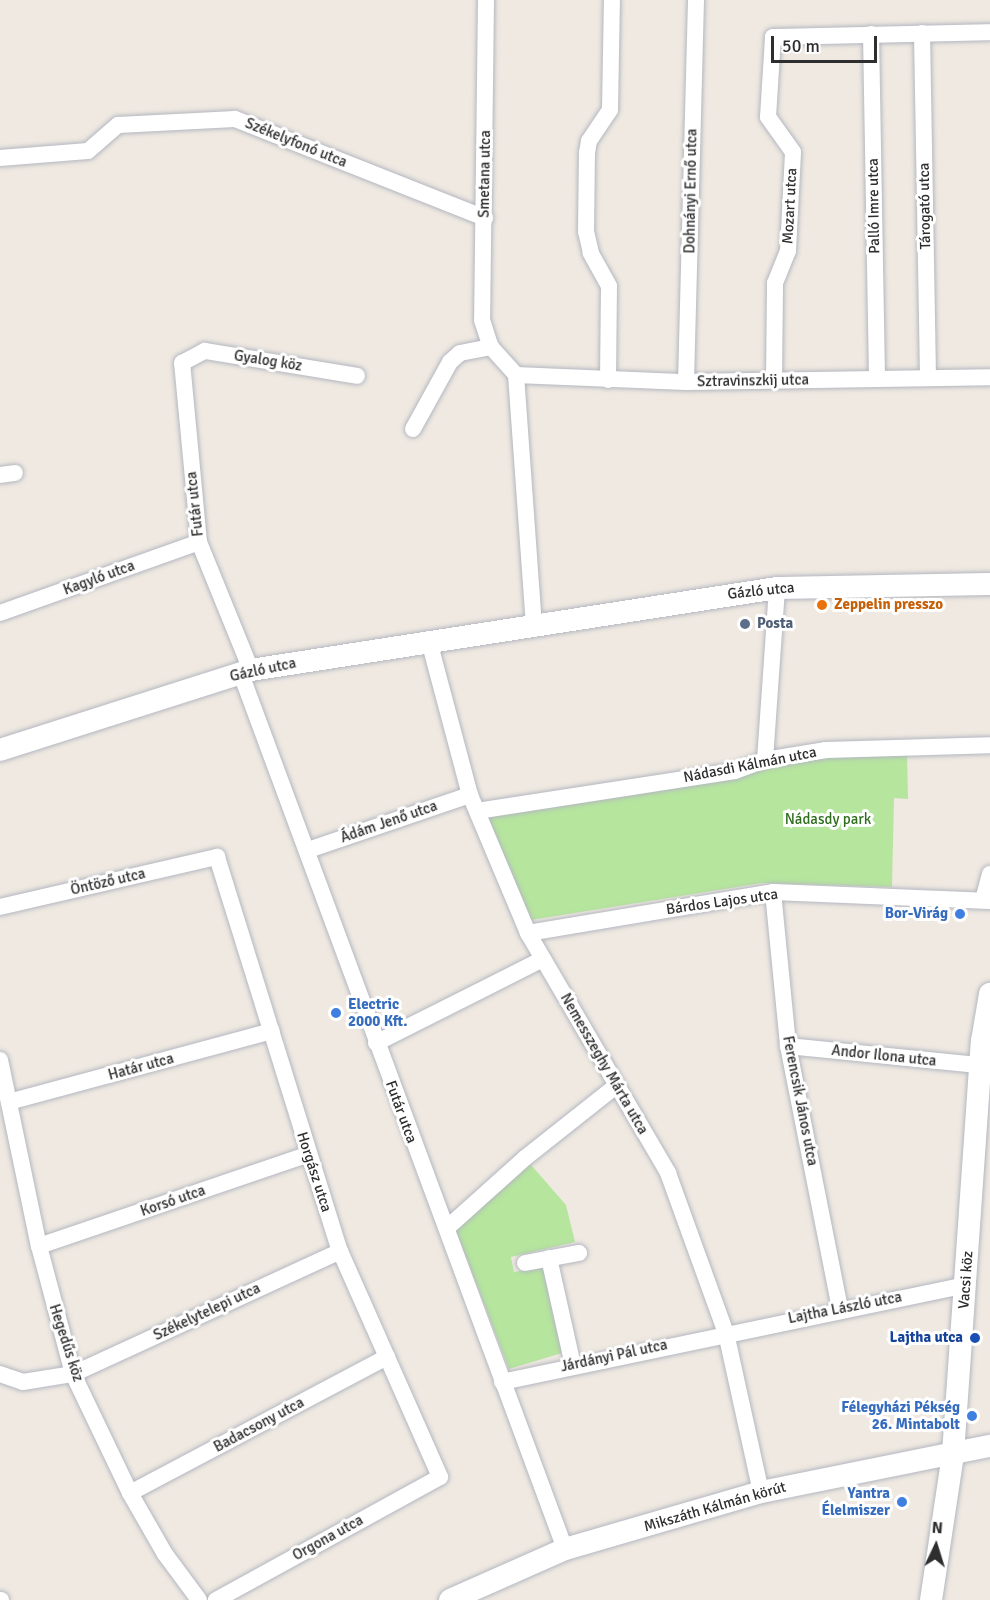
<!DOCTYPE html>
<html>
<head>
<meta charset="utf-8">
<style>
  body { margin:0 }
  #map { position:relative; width:990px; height:1600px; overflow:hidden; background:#efe9e1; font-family:Signika,sans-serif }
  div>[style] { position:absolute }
  .green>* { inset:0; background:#b6e59e }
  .roads { filter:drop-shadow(0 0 2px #b4b7c1) drop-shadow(0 0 2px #b4b7c1) }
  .street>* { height:16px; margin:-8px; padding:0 8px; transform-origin:8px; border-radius:8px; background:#fff }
  .secondary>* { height:22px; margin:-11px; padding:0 11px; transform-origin:11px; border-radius:11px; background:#fff }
  .dots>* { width:16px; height:16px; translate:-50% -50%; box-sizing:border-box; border:3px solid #fff; border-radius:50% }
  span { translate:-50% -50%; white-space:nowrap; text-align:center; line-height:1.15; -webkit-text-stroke:6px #fff; paint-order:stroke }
  .street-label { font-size:15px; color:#2e2e2e }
  .food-label { font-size:15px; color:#c56008; font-weight:700 }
  .left { translate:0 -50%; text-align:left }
  .service-label { font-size:15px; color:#4e5e75; font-weight:700 }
  .park-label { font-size:15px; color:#2c6e1b }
  .shop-label { font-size:15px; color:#366cbe; font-weight:700 }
  .right { translate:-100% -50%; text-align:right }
  .transit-label { font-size:15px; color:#164399; font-weight:700 }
  .north { position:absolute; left:906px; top:1516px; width:60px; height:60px; -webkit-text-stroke:4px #fff; paint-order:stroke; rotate:4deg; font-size:16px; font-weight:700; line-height:24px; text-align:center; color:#2e2e2e }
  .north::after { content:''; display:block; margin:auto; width:21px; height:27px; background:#2e2e2e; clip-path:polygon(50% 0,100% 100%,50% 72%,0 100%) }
  .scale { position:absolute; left:771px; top:36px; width:106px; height:27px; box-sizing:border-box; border:3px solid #2e2e2e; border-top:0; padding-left:8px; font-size:18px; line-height:21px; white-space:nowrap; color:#2e2e2e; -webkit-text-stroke:4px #fff; paint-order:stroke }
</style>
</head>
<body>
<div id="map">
  <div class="green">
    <i style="clip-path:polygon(785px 755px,907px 755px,908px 799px,894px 798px,892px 887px,762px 883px,531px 920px,484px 818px)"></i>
    <i style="clip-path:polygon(525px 1158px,566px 1205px,575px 1242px,511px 1257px,514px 1272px,543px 1267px,562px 1353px,509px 1369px,453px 1223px)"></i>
  </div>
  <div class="roads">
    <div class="street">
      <i style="left:486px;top:0;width:320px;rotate:90.7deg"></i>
      <i style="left:482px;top:320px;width:28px;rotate:72deg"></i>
      <i style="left:491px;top:347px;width:38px;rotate:48deg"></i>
      <i style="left:922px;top:33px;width:345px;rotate:89deg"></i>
      <i style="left:871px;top:34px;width:344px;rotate:89deg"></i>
      <i style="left:0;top:158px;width:88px;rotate:-4.5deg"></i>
      <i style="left:88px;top:151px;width:40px;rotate:-41deg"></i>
      <i style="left:118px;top:125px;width:117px;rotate:-2.9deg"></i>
      <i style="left:235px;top:119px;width:269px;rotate:21.6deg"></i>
      <i style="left:516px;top:375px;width:170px;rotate:2.4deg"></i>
      <i style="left:686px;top:382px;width:304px;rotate:-0.9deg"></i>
      <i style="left:516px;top:375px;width:251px;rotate:85.9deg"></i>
      <i style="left:608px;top:380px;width:94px;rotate:-89.4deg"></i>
      <i style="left:609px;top:286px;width:38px;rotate:-119deg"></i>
      <i style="left:591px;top:253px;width:22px;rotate:-103deg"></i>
      <i style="left:586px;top:232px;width:79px;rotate:-89.3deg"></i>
      <i style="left:587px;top:153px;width:12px;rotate:-81deg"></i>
      <i style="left:589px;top:141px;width:37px;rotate:-56deg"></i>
      <i style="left:610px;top:110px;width:110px;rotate:-89deg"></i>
      <i style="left:774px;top:381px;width:98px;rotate:-89.4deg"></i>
      <i style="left:775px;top:283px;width:35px;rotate:-68deg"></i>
      <i style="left:788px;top:251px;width:99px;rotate:-87.1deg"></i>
      <i style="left:793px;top:152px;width:43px;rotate:-125.5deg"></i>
      <i style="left:768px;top:117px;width:80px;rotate:-86.4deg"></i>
      <i style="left:773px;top:37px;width:217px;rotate:-1.3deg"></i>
      <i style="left:686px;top:382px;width:382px;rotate:-88.5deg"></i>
      <i style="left:413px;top:429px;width:77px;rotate:-61.1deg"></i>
      <i style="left:450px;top:362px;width:13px;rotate:-42deg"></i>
      <i style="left:460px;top:353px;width:32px;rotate:-11deg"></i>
      <i style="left:0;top:475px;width:15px;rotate:-8deg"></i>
      <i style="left:0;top:613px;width:211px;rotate:-19.6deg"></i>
      <i style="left:429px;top:641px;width:159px;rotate:75.1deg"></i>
      <i style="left:470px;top:795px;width:150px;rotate:67.2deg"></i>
      <i style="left:528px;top:933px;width:278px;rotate:59.7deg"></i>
      <i style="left:668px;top:1173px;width:170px;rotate:70.1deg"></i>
      <i style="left:726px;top:1333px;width:163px;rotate:77.6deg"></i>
      <i style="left:251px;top:670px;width:138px;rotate:-112.1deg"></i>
      <i style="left:199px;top:542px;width:180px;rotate:-95.4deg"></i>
      <i style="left:182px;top:363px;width:26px;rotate:-28deg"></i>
      <i style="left:205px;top:351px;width:154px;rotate:9.3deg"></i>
      <i style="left:241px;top:674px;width:933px;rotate:69.68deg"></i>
      <i style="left:765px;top:760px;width:172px;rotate:-86deg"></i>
      <i style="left:477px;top:811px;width:261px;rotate:-8.8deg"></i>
      <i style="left:735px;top:771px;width:32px;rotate:-20deg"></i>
      <i style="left:765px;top:760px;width:62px;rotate:-9.3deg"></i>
      <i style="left:826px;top:750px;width:164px;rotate:-1.7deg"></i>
      <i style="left:308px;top:850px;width:171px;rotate:-18.8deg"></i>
      <i style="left:773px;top:892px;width:155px;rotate:84.4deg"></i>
      <i style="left:788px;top:1046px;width:267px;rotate:78.8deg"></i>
      <i style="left:983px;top:900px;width:27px;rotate:-75deg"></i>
      <i style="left:0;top:907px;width:223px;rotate:-13deg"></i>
      <i style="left:217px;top:857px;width:413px;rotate:72.7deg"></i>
      <i style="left:340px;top:1251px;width:247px;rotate:66.1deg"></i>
      <i style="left:440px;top:1477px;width:256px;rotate:151.2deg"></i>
      <i style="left:528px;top:933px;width:248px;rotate:-9.5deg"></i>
      <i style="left:773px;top:892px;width:217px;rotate:2.4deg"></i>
      <i style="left:376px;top:1043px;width:187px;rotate:-26.7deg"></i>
      <i style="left:788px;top:1046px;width:193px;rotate:5.7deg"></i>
      <i style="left:0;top:1060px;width:190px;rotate:78.2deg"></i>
      <i style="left:39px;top:1246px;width:132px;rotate:75.1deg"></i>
      <i style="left:73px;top:1374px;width:132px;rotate:64.4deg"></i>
      <i style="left:130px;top:1493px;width:70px;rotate:60.2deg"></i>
      <i style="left:165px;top:1554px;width:57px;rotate:53.5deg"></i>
      <i style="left:9px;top:1102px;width:272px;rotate:-15.1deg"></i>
      <i style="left:447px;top:1228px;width:105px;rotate:-41.9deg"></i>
      <i style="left:525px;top:1158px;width:116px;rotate:-38.4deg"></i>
      <i style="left:39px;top:1246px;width:283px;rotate:-18.8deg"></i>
      <i style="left:549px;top:1258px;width:110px;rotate:77.4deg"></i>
      <i style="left:525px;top:1263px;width:55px;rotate:-10.5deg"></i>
      <i style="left:0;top:1374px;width:24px;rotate:19deg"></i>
      <i style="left:23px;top:1382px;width:51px;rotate:-9.1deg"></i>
      <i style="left:73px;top:1374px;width:294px;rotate:-24.7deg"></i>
      <i style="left:502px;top:1382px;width:473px;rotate:-11.8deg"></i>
      <i style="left:130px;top:1493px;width:291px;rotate:-27.9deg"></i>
      <i style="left:0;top:1600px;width:1px"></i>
    </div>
    <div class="secondary">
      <i style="left:0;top:750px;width:263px;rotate:-17.7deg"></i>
      <i style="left:251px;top:670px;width:532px;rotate:-8.86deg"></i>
      <i style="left:777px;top:588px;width:213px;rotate:-1.1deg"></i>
      <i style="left:450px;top:1600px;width:126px;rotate:-23.9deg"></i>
      <i style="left:565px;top:1549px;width:204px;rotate:-16.2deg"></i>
      <i style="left:761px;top:1492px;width:234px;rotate:-11.4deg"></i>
      <i style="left:931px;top:1600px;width:148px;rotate:-81.4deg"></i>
      <i style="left:953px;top:1454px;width:414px;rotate:-86deg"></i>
      <i style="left:982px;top:1041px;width:48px;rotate:-80.3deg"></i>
    </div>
  </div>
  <div class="dots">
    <i style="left:822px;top:605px;background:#e8710a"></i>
    <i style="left:745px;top:624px;background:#5c6f8a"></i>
    <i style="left:960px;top:914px;background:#3f7fe0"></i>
    <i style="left:336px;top:1013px;background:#3f7fe0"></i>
    <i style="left:975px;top:1338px;background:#1a4fb4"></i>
    <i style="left:972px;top:1416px;background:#3f7fe0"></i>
    <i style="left:902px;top:1502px;background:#3f7fe0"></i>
  </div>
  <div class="street-label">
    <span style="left:296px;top:143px;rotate:22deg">Székelyfonó utca</span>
    <span style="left:485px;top:174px;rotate:-89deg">Smetana utca</span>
    <span style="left:691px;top:191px;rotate:-89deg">Dohnányi Ernő utca</span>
    <span style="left:790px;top:206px;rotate:-87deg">Mozart utca</span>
    <span style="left:874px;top:206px;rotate:-91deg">Palló Imre utca</span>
    <span style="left:925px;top:206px;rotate:-91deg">Tárogató utca</span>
    <span style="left:268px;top:361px;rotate:9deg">Gyalog köz</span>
    <span style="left:753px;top:381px;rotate:-1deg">Sztravinszkij utca</span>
    <span style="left:195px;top:504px;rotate:-96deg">Futár utca</span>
    <span style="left:99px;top:578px;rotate:-20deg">Kagyló utca</span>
    <span style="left:761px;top:591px;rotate:-6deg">Gázló utca</span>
    <span style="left:263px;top:670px;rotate:-12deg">Gázló utca</span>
    <span style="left:750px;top:765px;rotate:-11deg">Nádasdi Kálmán utca</span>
    <span style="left:389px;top:822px;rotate:-19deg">Ádám Jenő utca</span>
    <span style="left:108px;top:882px;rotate:-13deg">Öntöző utca</span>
    <span style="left:722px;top:902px;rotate:-8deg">Bárdos Lajos utca</span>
    <span style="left:884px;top:1056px;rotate:6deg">Andor Ilona utca</span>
    <span style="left:604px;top:1064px;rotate:60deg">Nemesszeghy Márta utca</span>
    <span style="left:141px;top:1067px;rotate:-15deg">Határ utca</span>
    <span style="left:800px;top:1101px;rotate:79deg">Ferencsik János utca</span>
    <span style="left:401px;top:1112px;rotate:70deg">Futár utca</span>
    <span style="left:314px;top:1172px;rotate:72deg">Horgász utca</span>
    <span style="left:173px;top:1201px;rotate:-19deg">Korsó utca</span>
    <span style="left:966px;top:1280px;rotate:-86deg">Vacsi köz</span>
    <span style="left:845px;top:1308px;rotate:-11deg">Lajtha László utca</span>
    <span style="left:207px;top:1312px;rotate:-25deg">Székelytelepi utca</span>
    <span style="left:66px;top:1343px;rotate:72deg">Hegedűs köz</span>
    <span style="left:614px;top:1356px;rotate:-12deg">Járdányi Pál utca</span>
    <span style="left:259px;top:1425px;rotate:-28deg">Badacsony utca</span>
    <span style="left:715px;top:1507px;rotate:-16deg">Mikszáth Kálmán körút</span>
    <span style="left:328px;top:1538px;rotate:-29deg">Orgona utca</span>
  </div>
  <div class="food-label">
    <span class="left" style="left:834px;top:605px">Zeppelin presszo</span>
  </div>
  <div class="service-label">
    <span class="left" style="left:757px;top:624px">Posta</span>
  </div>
  <div class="park-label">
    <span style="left:828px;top:820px">Nádasdy park</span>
  </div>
  <div class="shop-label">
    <span class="right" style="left:948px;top:914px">Bor-Virág</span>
    <span class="left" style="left:348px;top:1013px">Electric<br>2000 Kft.</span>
    <span class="right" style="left:960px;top:1416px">Félegyházi Pékség<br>26. Mintabolt</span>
    <span class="right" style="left:890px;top:1502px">Yantra<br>Élelmiszer</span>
  </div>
  <div class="transit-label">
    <span class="right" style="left:963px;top:1338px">Lajtha utca</span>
  </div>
  <div class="north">N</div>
  <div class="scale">50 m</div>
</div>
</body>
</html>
